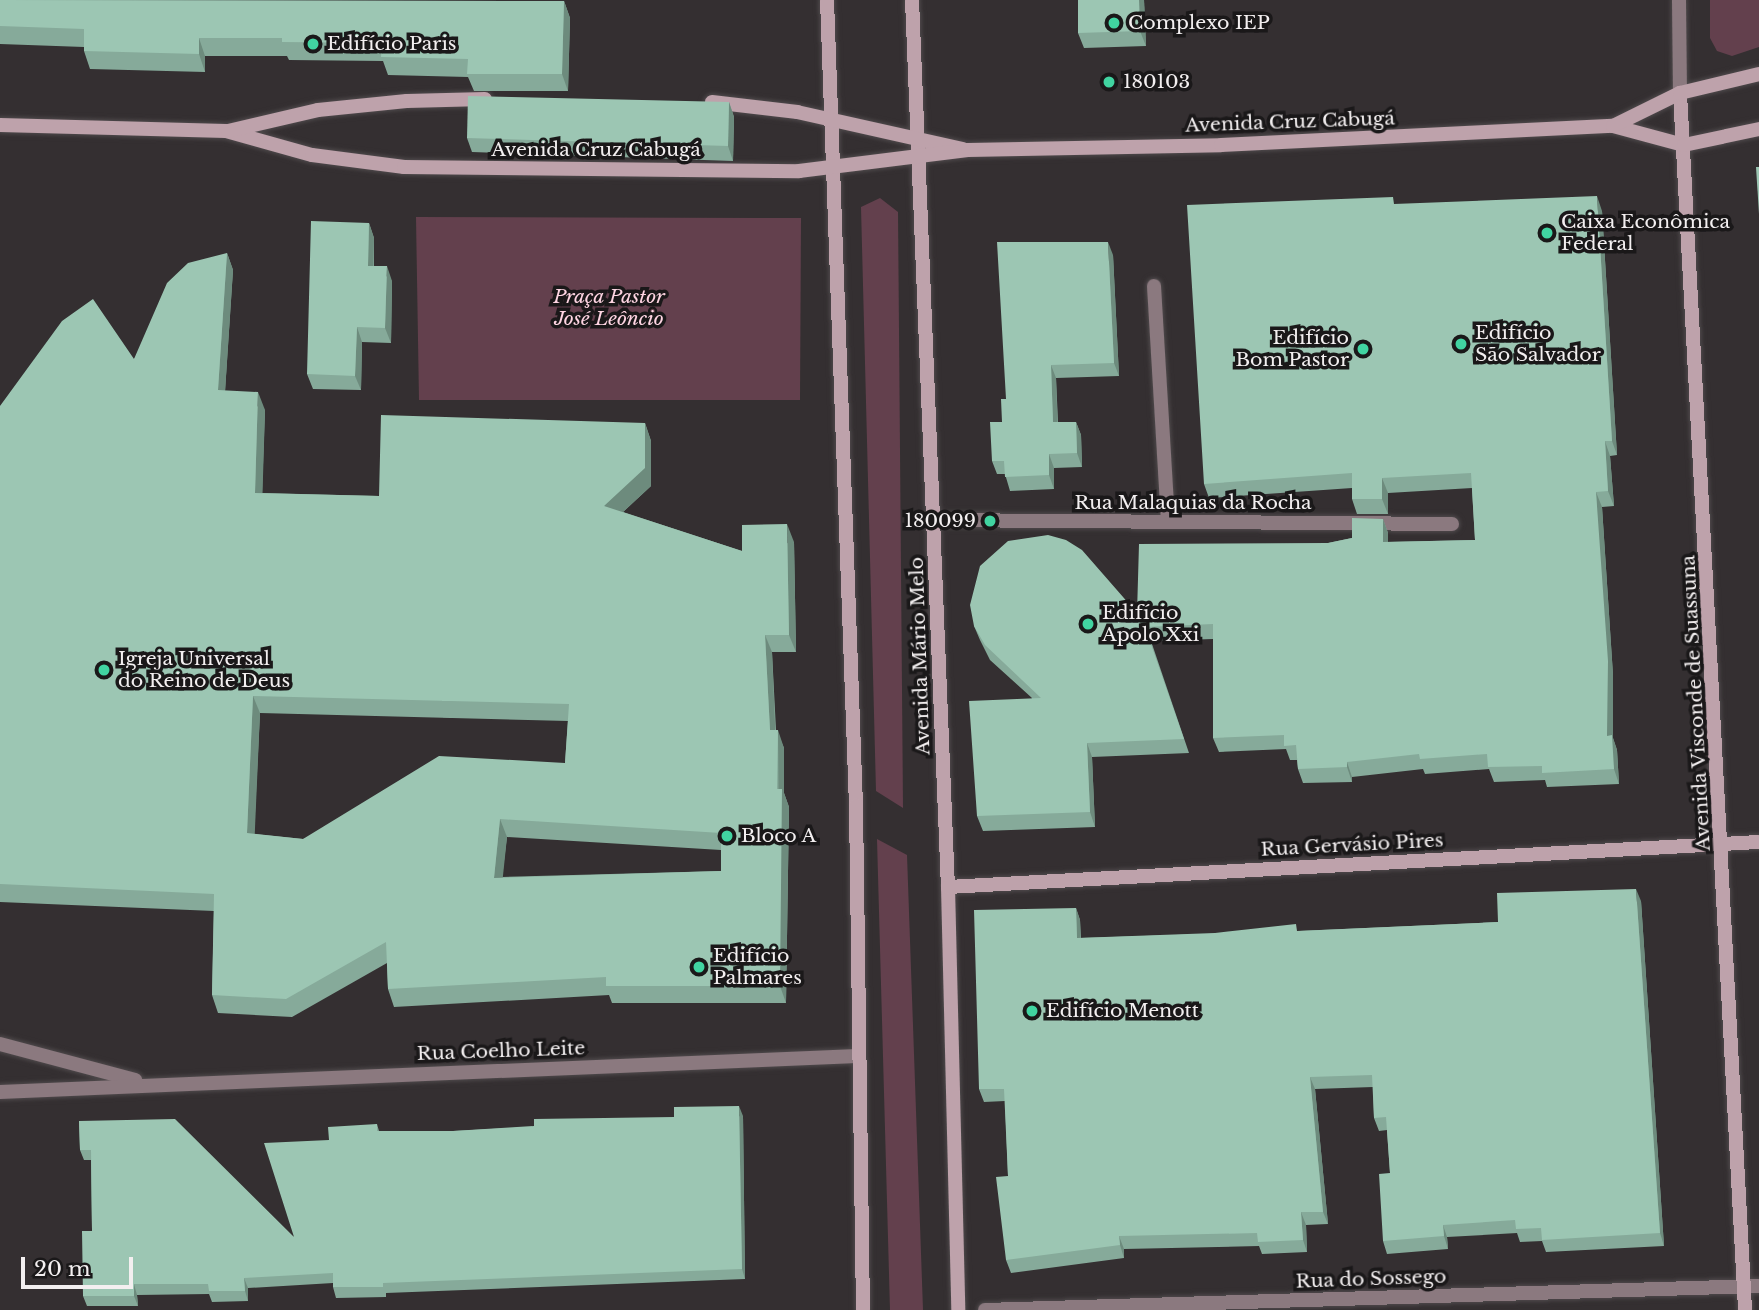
<!DOCTYPE html>
<html>
<head>
<meta charset="utf-8">
<style>
  body { margin:0 }
  #map { position:relative; width:1759px; height:1310px; overflow:hidden; background:#342f31; font-family:"Libre Baskerville",serif }
  div>[style] { position:absolute }
  .green>* { inset:0; background:#63404d }
  .roads { filter:drop-shadow(0 0 2px #4f4a4c) drop-shadow(0 0 2px #4f4a4c) }
  .lane>* { height:14px; margin:-7px; padding:0 7px; transform-origin:7px; border-radius:7px; background:#8b797f }
  .street>* { height:14px; margin:-7px; padding:0 7px; transform-origin:7px; border-radius:7px; background:#8b797f }
  .secondary>* { height:14px; margin:-7px; padding:0 7px; transform-origin:7px; border-radius:7px; background:#bea2ab }
  .wall>* { inset:0; background:#86aa9a }
  .shaded-wall>* { inset:0; background:#6d8b7d }
  .building>* { inset:0; background:#9cc6b3 }
  .dots>* { width:19px; height:19px; translate:-50% -50%; box-sizing:border-box; border:4px solid #1a1819; border-radius:50% }
  span { translate:-50% -50%; white-space:nowrap; text-align:center; line-height:1.15; -webkit-text-stroke:7px #1a1819; paint-order:stroke }
  .poi-label { font-size:19px; color:#f3eff0 }
  .left { translate:0 -50%; text-align:left }
  .right { translate:-100% -50%; text-align:right }
  .street-label { font-size:19px; color:#f3eff0 }
  .park-label { font-size:19px; color:#ffd5e3; font-style:italic }
  .scale { position:absolute; left:21px; top:1257px; width:112px; height:32px; box-sizing:border-box; border:4px solid #f3eff0; border-top:0; padding-left:9px; font-size:21px; line-height:24px; white-space:nowrap; color:#f3eff0; -webkit-text-stroke:5px #1a1819; paint-order:stroke }
</style>
</head>
<body>
<div id="map">
  <div class="green">
    <i style="clip-path:polygon(1710px 0,1759px 0,1759px 47px,1732px 56px,1717px 51px,1710px 38px)"></i>
    <i style="clip-path:polygon(880px 198px,898px 212px,903px 808px,876px 791px,861px 207px)"></i>
    <i style="clip-path:polygon(416px 217px,801px 218px,800px 400px,419px 400px)"></i>
    <i style="clip-path:polygon(877px 839px,907px 855px,923px 1310px,890px 1310px)"></i>
  </div>
  <div class="roads">
    <div class="lane">
      <i style="left:1154px;top:286px;width:236px;rotate:86.6deg"></i>
    </div>
    <div class="street">
      <i style="left:1679px;top:0;width:93px;rotate:89.4deg"></i>
      <i style="left:934px;top:520px;width:518px;rotate:0.44deg"></i>
      <i style="left:0;top:1044px;width:140px;rotate:14.9deg"></i>
      <i style="left:0;top:1092px;width:858px;rotate:-2.41deg"></i>
      <i style="left:985px;top:1310px;width:774px;rotate:-1.78deg"></i>
    </div>
    <div class="secondary">
      <i style="left:827px;top:0;width:806px;rotate:87.94deg"></i>
      <i style="left:856px;top:805px;width:505px;rotate:89.21deg"></i>
      <i style="left:912px;top:0;width:888px;rotate:87.68deg"></i>
      <i style="left:948px;top:887px;width:423px;rotate:88.6deg"></i>
      <i style="left:1680px;top:93px;width:1219px;rotate:86.94deg"></i>
      <i style="left:712px;top:102px;width:86px;rotate:6.7deg"></i>
      <i style="left:797px;top:112px;width:170px;rotate:12.6deg"></i>
      <i style="left:0;top:125px;width:226px;rotate:1.5deg"></i>
      <i style="left:226px;top:131px;width:89px;rotate:15.6deg"></i>
      <i style="left:312px;top:155px;width:93px;rotate:7.4deg"></i>
      <i style="left:404px;top:167px;width:395px;rotate:0.6deg"></i>
      <i style="left:799px;top:171px;width:170px;rotate:-7.1deg"></i>
      <i style="left:968px;top:150px;width:253px;rotate:-1.1deg"></i>
      <i style="left:1221px;top:145px;width:392px;rotate:-2.8deg"></i>
      <i style="left:1613px;top:126px;width:73px;rotate:15deg"></i>
      <i style="left:1684px;top:145px;width:77px;rotate:-12deg"></i>
      <i style="left:1613px;top:126px;width:75px;rotate:-26.2deg"></i>
      <i style="left:1680px;top:93px;width:81px;rotate:-13.5deg"></i>
      <i style="left:228px;top:131px;width:92px;rotate:-13.1deg"></i>
      <i style="left:318px;top:110px;width:89px;rotate:-5.8deg"></i>
      <i style="left:407px;top:101px;width:78px;rotate:-1.5deg"></i>
      <i style="left:948px;top:887px;width:812px;rotate:-3.18deg"></i>
    </div>
  </div>
  <div class="wall">
    <i style="clip-path:polygon(0 0,564px 1px,570px 18px,568px 91px,474px 91px,468px 77px,388px 75px,383px 61px,289px 60px,287px 56px,205px 56px,205px 72px,90px 69px,84px 51px,84px 47px,0 44px)"></i>
    <i style="clip-path:polygon(1078px 0,1144px 0,1146px 46px,1084px 48px,1078px 33px)"></i>
    <i style="clip-path:polygon(729px 102px,734px 117px,733px 161px,472px 152px,467px 138px)"></i>
    <i style="clip-path:polygon(1396px 204px,1602px 211px,1617px 455px,1610px 456px,1614px 506px,1602px 507px,1613px 675px,1613px 738px,1617px 750px,1619px 784px,1547px 787px,1545px 780px,1494px 782px,1489px 769px,1425px 774px,1423px 769px,1352px 777px,1352px 782px,1303px 783px,1298px 769px,1297px 760px,1290px 760px,1286px 749px,1219px 752px,1213px 738px,1213px 639px,1151px 641px,1189px 753px,1092px 757px,1095px 827px,983px 831px,977px 816px,1032px 698px,990px 660px,980px 640px,974px 626px,1137px 613px,1328px 543px,1352px 538px,1383px 519px,1388px 533px,1388px 542px,1475px 540px,1472px 488px,1388px 493px,1388px 514px,1357px 514px,1352px 499px,1352px 488px,1209px 498px,1204px 484px)"></i>
    <i style="clip-path:polygon(369px 223px,374px 238px,374px 266px,392px 281px,391px 343px,362px 342px,361px 390px,313px 389px,307px 374px)"></i>
    <i style="clip-path:polygon(evenodd,227px 253px,233px 270px,225px 391px,265px 410px,262px 493px,379px 496px,645px 423px,651px 441px,651px 486px,623px 512px,742px 551px,794px 542px,796px 652px,772px 652px,776px 730px,784px 748px,784px 793px,789px 807px,786px 1003px,612px 1003px,609px 995px,394px 1007px,388px 989px,387px 963px,292px 1017px,218px 1013px,212px 995px,214px 911px,0 902px,0 406px,134px 359px,227px 253px,260px 713px,568px 721px,565px 763px,303px 839px,254px 834px,260px 713px,227px 253px,507px 837px,721px 850px,721px 871px,502px 877px,507px 837px)"></i>
    <i style="clip-path:polygon(1113px 255px,1119px 376px,1056px 378px,1058px 422px,1076px 422px,1081px 435px,1082px 467px,1054px 468px,1054px 489px,1010px 491px,1005px 474px,997px 474px,992px 461px,1002px 422px,1006px 399px)"></i>
    <i style="clip-path:polygon(1641px 901px,1664px 1246px,1546px 1252px,1542px 1241px,1520px 1242px,1517px 1233px,1447px 1237px,1448px 1249px,1387px 1254px,1383px 1241px,1390px 1173px,1387px 1130px,1379px 1131px,1374px 1118px,1373px 1087px,1315px 1089px,1328px 1224px,1306px 1225px,1307px 1252px,1262px 1254px,1259px 1246px,1124px 1249px,1124px 1258px,1011px 1273px,1006px 1260px,1008px 1176px,1005px 1101px,984px 1102px,979px 1089px,1076px 908px,1080px 920px,1081px 938px,1299px 931px,1498px 922px)"></i>
    <i style="clip-path:polygon(743px 1116px,745px 1279px,386px 1293px,386px 1297px,336px 1298px,333px 1287px,333px 1283px,248px 1288px,248px 1301px,212px 1302px,209px 1294px,137px 1295px,138px 1306px,87px 1306px,83px 1296px,92px 1231px,91px 1160px,84px 1160px,80px 1150px,79px 1121px,294px 1237px,329px 1140px,377px 1124px,379px 1131px,453px 1131px)"></i>
  </div>
  <div class="shaded-wall">
    <i style="clip-path:polygon(1139px 0,1144px 0,1146px 46px,1140px 31px)"></i>
    <i style="clip-path:polygon(564px 1px,570px 18px,568px 91px,562px 74px)"></i>
    <i style="clip-path:polygon(199px 38px,205px 56px,205px 72px,199px 54px)"></i>
    <i style="clip-path:polygon(729px 102px,734px 117px,733px 161px,728px 146px)"></i>
    <i style="clip-path:polygon(1597px 196px,1602px 211px,1617px 455px,1612px 441px)"></i>
    <i style="clip-path:polygon(369px 223px,374px 238px,373px 281px,368px 266px)"></i>
    <i style="clip-path:polygon(1108px 242px,1113px 255px,1119px 376px,1114px 363px)"></i>
    <i style="clip-path:polygon(227px 253px,233px 270px,224px 408px,218px 390px)"></i>
    <i style="clip-path:polygon(387px 266px,392px 281px,391px 343px,385px 328px)"></i>
    <i style="clip-path:polygon(357px 327px,362px 342px,361px 390px,355px 376px)"></i>
    <i style="clip-path:polygon(1051px 365px,1056px 378px,1058px 436px,1053px 422px)"></i>
    <i style="clip-path:polygon(258px 392px,265px 410px,262px 510px,255px 493px)"></i>
    <i style="clip-path:polygon(1076px 422px,1081px 435px,1082px 467px,1077px 453px)"></i>
    <i style="clip-path:polygon(645px 423px,651px 441px,651px 486px,610px 524px,604px 506px)"></i>
    <i style="clip-path:polygon(1605px 441px,1610px 456px,1614px 506px,1608px 491px)"></i>
    <i style="clip-path:polygon(1049px 454px,1054px 468px,1054px 489px,1049px 475px)"></i>
    <i style="clip-path:polygon(1382px 478px,1388px 493px,1388px 514px,1382px 499px)"></i>
    <i style="clip-path:polygon(1596px 492px,1602px 507px,1613px 675px,1613px 738px,1617px 750px,1619px 784px,1614px 769px,1607px 736px)"></i>
    <i style="clip-path:polygon(1383px 519px,1388px 533px,1388px 556px,1383px 542px)"></i>
    <i style="clip-path:polygon(787px 524px,794px 542px,796px 652px,789px 635px)"></i>
    <i style="clip-path:polygon(765px 635px,772px 652px,776px 748px,770px 730px)"></i>
    <i style="clip-path:polygon(253px 696px,260px 713px,254px 851px,247px 833px)"></i>
    <i style="clip-path:polygon(778px 730px,784px 748px,784px 793px,789px 807px,786px 1003px,780px 986px)"></i>
    <i style="clip-path:polygon(1087px 743px,1092px 757px,1095px 827px,1090px 812px)"></i>
    <i style="clip-path:polygon(1347px 762px,1352px 777px,1352px 782px,1347px 767px)"></i>
    <i style="clip-path:polygon(500px 819px,507px 837px,501px 895px,494px 878px)"></i>
    <i style="clip-path:polygon(1636px 889px,1641px 901px,1664px 1246px,1660px 1233px)"></i>
    <i style="clip-path:polygon(1076px 908px,1080px 920px,1081px 951px,1077px 938px)"></i>
    <i style="clip-path:polygon(1310px 1077px,1315px 1089px,1328px 1224px,1323px 1212px)"></i>
    <i style="clip-path:polygon(739px 1106px,743px 1116px,745px 1279px,742px 1269px)"></i>
    <i style="clip-path:polygon(1301px 1212px,1306px 1225px,1307px 1252px,1303px 1240px)"></i>
    <i style="clip-path:polygon(1443px 1225px,1447px 1237px,1448px 1249px,1444px 1236px)"></i>
    <i style="clip-path:polygon(1119px 1236px,1124px 1249px,1124px 1258px,1120px 1245px)"></i>
    <i style="clip-path:polygon(244px 1278px,248px 1288px,248px 1301px,245px 1291px)"></i>
    <i style="clip-path:polygon(134px 1284px,137px 1295px,138px 1306px,134px 1296px)"></i>
  </div>
  <div class="building">
    <i style="clip-path:polygon(0 0,564px 1px,562px 74px,467px 74px,468px 59px,381px 57px,382px 43px,282px 42px,282px 38px,199px 38px,199px 54px,84px 51px,84px 29px,0 26px)"></i>
    <i style="clip-path:polygon(1078px 0,1139px 0,1140px 31px,1078px 33px)"></i>
    <i style="clip-path:polygon(468px 96px,729px 102px,728px 146px,467px 138px)"></i>
    <i style="clip-path:polygon(1756px 167px,1759px 167px,1759px 214px)"></i>
    <i style="clip-path:polygon(1597px 196px,1612px 441px,1605px 441px,1608px 491px,1596px 492px,1608px 661px,1607px 736px,1612px 735px,1614px 769px,1542px 773px,1542px 766px,1488px 767px,1487px 754px,1420px 759px,1419px 754px,1347px 762px,1347px 767px,1298px 769px,1296px 745px,1284px 746px,1284px 735px,1213px 738px,1213px 624px,1145px 627px,1184px 739px,1087px 743px,1090px 812px,977px 816px,969px 701px,1041px 698px,985px 645px,974px 626px,970px 605px,980px 566px,1008px 541px,1048px 535px,1066px 540px,1082px 550px,1137px 613px,1139px 544px,1328px 543px,1352px 538px,1352px 518px,1383px 519px,1383px 542px,1475px 540px,1471px 473px,1382px 478px,1382px 499px,1352px 499px,1352px 473px,1204px 484px,1187px 205px,1393px 197px,1394px 204px)"></i>
    <i style="clip-path:polygon(311px 221px,369px 223px,368px 266px,387px 266px,385px 328px,357px 327px,355px 376px,307px 374px)"></i>
    <i style="clip-path:polygon(997px 242px,1108px 242px,1114px 363px,1051px 365px,1053px 422px,1076px 422px,1077px 453px,1049px 454px,1049px 475px,1005px 477px,1004px 461px,992px 461px,990px 422px,1002px 422px,1001px 399px,1006px 399px)"></i>
    <i style="clip-path:polygon(evenodd,227px 253px,218px 390px,258px 392px,255px 493px,379px 496px,381px 415px,645px 423px,645px 468px,604px 506px,742px 551px,742px 525px,787px 524px,789px 635px,765px 635px,770px 730px,778px 730px,777px 789px,782px 789px,780px 986px,606px 986px,606px 977px,388px 989px,386px 942px,286px 999px,212px 995px,214px 894px,0 884px,0 406px,62px 321px,93px 299px,134px 359px,167px 283px,188px 263px,227px 253px,253px 696px,569px 704px,565px 763px,439px 756px,303px 839px,247px 833px,253px 696px,227px 253px,500px 819px,721px 833px,721px 871px,494px 878px,500px 819px)"></i>
    <i style="clip-path:polygon(1636px 889px,1660px 1233px,1542px 1240px,1541px 1228px,1516px 1229px,1515px 1220px,1443px 1225px,1444px 1236px,1383px 1241px,1379px 1174px,1390px 1173px,1386px 1117px,1374px 1118px,1372px 1075px,1310px 1077px,1323px 1212px,1301px 1212px,1303px 1240px,1258px 1242px,1257px 1233px,1119px 1236px,1120px 1245px,1006px 1260px,996px 1177px,1008px 1176px,1004px 1089px,979px 1089px,974px 910px,1076px 908px,1077px 938px,1215px 933px,1296px 924px,1297px 931px,1498px 922px,1497px 893px)"></i>
    <i style="clip-path:polygon(739px 1106px,742px 1269px,383px 1283px,383px 1287px,333px 1287px,333px 1273px,244px 1278px,245px 1291px,209px 1291px,208px 1284px,134px 1284px,134px 1296px,83px 1296px,82px 1231px,92px 1231px,91px 1150px,80px 1150px,79px 1121px,175px 1119px,294px 1237px,264px 1143px,329px 1140px,328px 1127px,377px 1124px,377px 1131px,453px 1131px,534px 1126px,534px 1119px,674px 1117px,674px 1107px)"></i>
  </div>
  <div class="dots">
    <i style="left:1114px;top:23px;background:#41d4a1"></i>
    <i style="left:313px;top:44px;background:#41d4a1"></i>
    <i style="left:1109px;top:82px;background:#41d4a1"></i>
    <i style="left:1547px;top:233px;background:#41d4a1"></i>
    <i style="left:1461px;top:344px;background:#41d4a1"></i>
    <i style="left:1363px;top:349px;background:#41d4a1"></i>
    <i style="left:990px;top:521px;background:#41d4a1"></i>
    <i style="left:1088px;top:624px;background:#41d4a1"></i>
    <i style="left:104px;top:670px;background:#41d4a1"></i>
    <i style="left:727px;top:836px;background:#41d4a1"></i>
    <i style="left:699px;top:967px;background:#41d4a1"></i>
    <i style="left:1032px;top:1011px;background:#41d4a1"></i>
  </div>
  <div class="poi-label">
    <span class="left" style="left:1128px;top:23px">Complexo IEP</span>
    <span class="left" style="left:327px;top:44px">Edifício Paris</span>
    <span class="left" style="left:1123px;top:82px">180103</span>
    <span class="left" style="left:1561px;top:233px">Caixa Econômica<br>Federal</span>
    <span class="left" style="left:1475px;top:344px">Edifício<br>São Salvador</span>
    <span class="right" style="left:1349px;top:349px">Edifício<br>Bom Pastor</span>
    <span class="right" style="left:976px;top:521px">180099</span>
    <span class="left" style="left:1102px;top:624px">Edifício<br>Apolo Xxi</span>
    <span class="left" style="left:118px;top:670px">Igreja Universal<br>do Reino de Deus</span>
    <span class="left" style="left:741px;top:836px">Bloco A</span>
    <span class="left" style="left:713px;top:967px">Edifício<br>Palmares</span>
    <span class="left" style="left:1046px;top:1011px">Edifício Menott</span>
  </div>
  <div class="street-label">
    <span style="left:1290px;top:122px;rotate:-2deg">Avenida Cruz Cabugá</span>
    <span style="left:596px;top:150px">Avenida Cruz Cabugá</span>
    <span style="left:1193px;top:503px">Rua Malaquias da Rocha</span>
    <span style="left:920px;top:656px;rotate:-92deg">Avenida Mário Melo</span>
    <span style="left:1696px;top:703px;rotate:-93deg">Avenida Visconde de Suassuna</span>
    <span style="left:1352px;top:845px;rotate:-3deg">Rua Gervásio Pires</span>
    <span style="left:501px;top:1051px;rotate:-2deg">Rua Coelho Leite</span>
    <span style="left:1371px;top:1279px;rotate:-2deg">Rua do Sossego</span>
  </div>
  <div class="park-label">
    <span style="left:609px;top:308px">Praça Pastor<br>José Leôncio</span>
  </div>
  <div class="scale">20 m</div>
</div>
</body>
</html>
